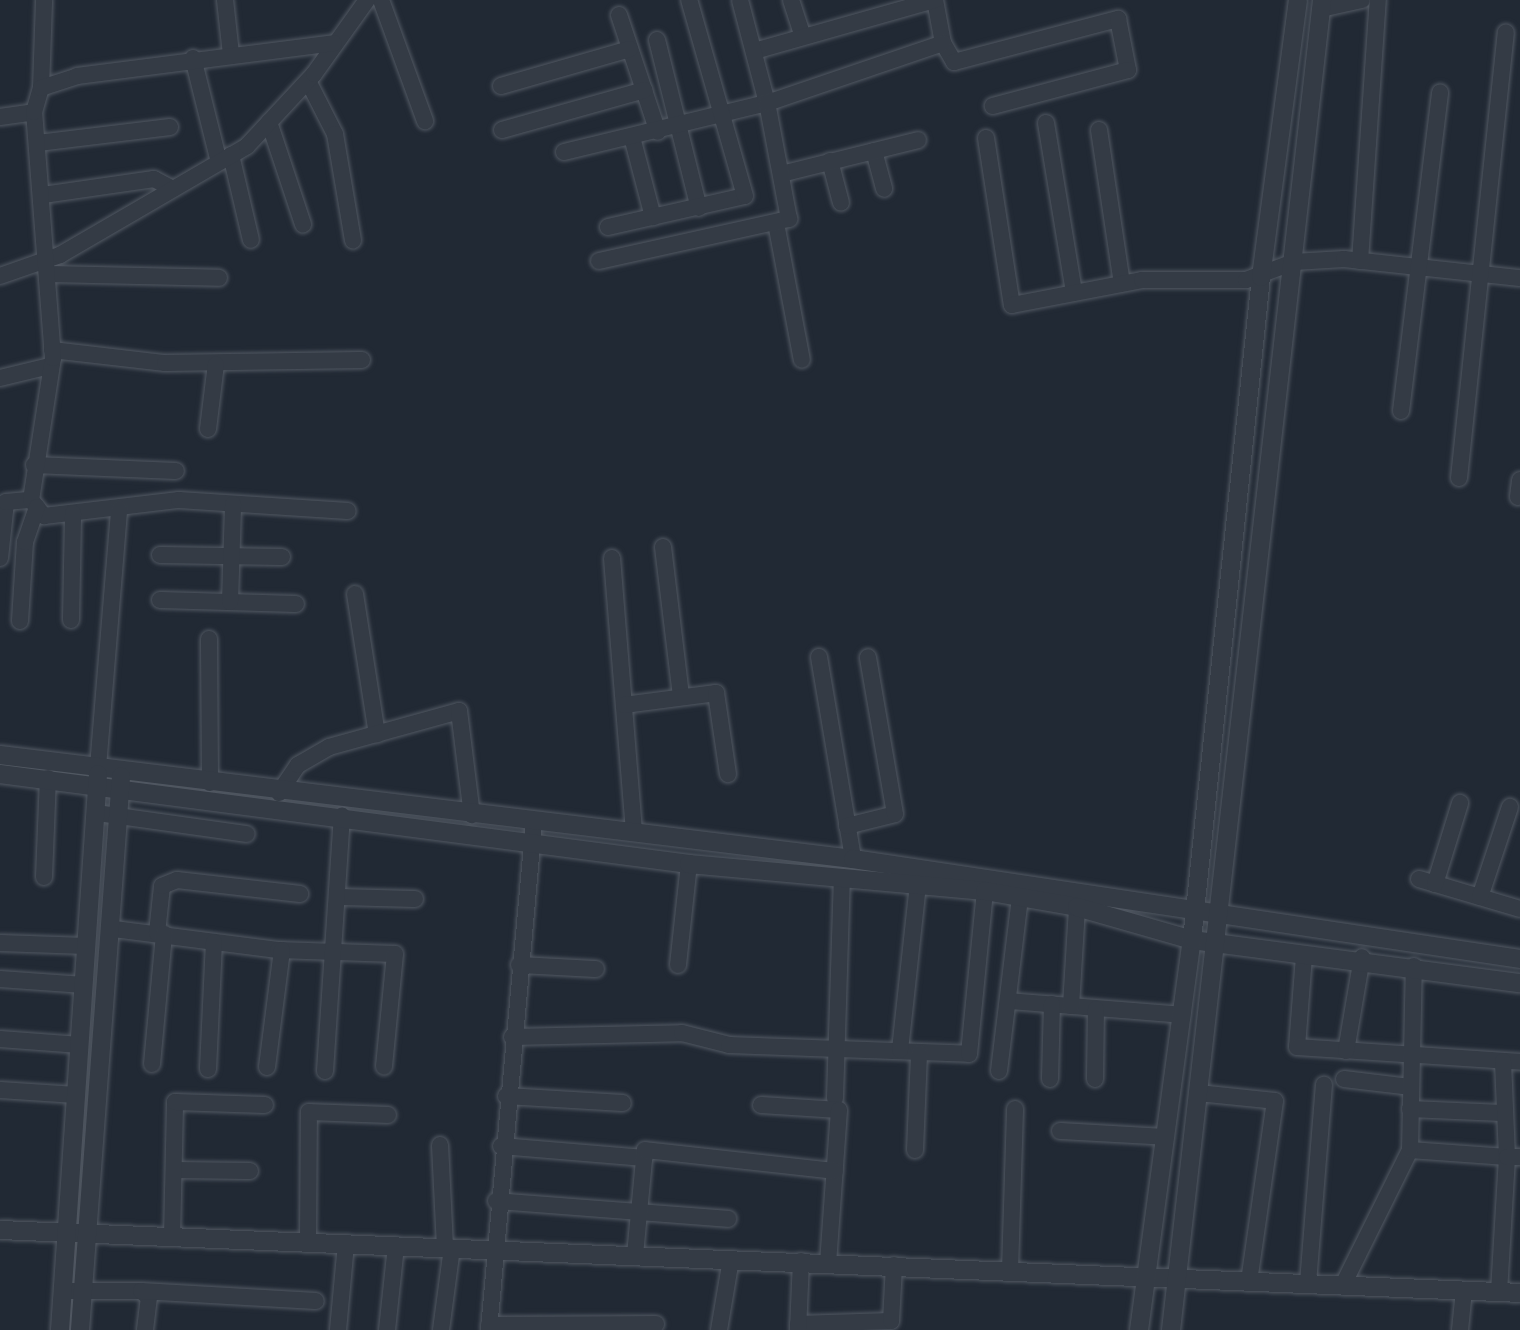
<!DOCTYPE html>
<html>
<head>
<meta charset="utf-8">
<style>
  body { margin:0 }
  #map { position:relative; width:1520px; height:1330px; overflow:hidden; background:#212934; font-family:Commissioner,sans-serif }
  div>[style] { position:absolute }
  .roads { filter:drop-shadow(0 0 2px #525963) drop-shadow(0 0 2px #525963) }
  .minor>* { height:16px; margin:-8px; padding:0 8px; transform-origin:8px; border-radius:8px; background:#343b45 }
  .tertiary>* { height:18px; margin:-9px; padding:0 9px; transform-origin:9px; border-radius:9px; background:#343b45 }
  span { translate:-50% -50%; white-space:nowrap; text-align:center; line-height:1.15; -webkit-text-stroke:7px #1a2029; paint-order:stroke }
</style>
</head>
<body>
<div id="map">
  <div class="roads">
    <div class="minor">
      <i style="left:225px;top:0;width:54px;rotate:83.7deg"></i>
      <i style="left:381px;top:0;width:129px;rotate:70deg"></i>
      <i style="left:791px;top:0;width:36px;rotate:72deg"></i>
      <i style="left:935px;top:0;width:44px;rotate:79.5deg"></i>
      <i style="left:943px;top:43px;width:22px;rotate:60deg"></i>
      <i style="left:954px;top:62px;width:170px;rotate:-14.7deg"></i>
      <i style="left:1118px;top:19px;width:52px;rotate:78.9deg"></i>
      <i style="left:1128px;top:70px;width:140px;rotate:165.1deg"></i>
      <i style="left:1321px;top:9px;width:42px;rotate:-12.4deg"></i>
      <i style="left:619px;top:15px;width:123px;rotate:71.6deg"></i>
      <i style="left:657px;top:40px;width:173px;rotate:76deg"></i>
      <i style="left:758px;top:50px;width:184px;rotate:-15.8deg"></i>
      <i style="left:193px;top:58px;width:107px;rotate:76deg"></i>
      <i style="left:308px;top:81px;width:59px;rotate:63deg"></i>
      <i style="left:335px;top:134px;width:108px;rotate:80.4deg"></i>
      <i style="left:501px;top:86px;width:134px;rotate:-16deg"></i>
      <i style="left:41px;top:88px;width:88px;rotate:-88deg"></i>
      <i style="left:0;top:117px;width:34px;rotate:-8deg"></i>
      <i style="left:269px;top:122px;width:108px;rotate:71.6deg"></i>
      <i style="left:1046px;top:123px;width:172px;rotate:80.6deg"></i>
      <i style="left:502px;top:130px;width:148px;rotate:-15.7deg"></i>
      <i style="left:1099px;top:130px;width:155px;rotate:81.5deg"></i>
      <i style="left:632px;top:137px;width:83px;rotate:75.3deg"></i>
      <i style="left:986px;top:138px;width:169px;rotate:81.2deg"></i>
      <i style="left:1012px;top:305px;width:132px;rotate:-10.9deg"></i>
      <i style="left:1142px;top:280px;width:104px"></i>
      <i style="left:1246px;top:280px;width:51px;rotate:-20.6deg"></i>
      <i style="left:1294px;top:262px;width:50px;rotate:-3.4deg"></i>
      <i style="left:1344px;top:259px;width:177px;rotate:6.2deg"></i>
      <i style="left:38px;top:143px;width:133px;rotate:-6.9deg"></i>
      <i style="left:874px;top:151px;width:39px;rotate:75deg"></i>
      <i style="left:564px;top:152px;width:209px;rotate:-13.6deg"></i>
      <i style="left:767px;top:103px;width:106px;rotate:-104.7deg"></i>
      <i style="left:231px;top:155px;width:87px;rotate:76.8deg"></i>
      <i style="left:830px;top:161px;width:43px;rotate:75.3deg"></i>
      <i style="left:785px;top:173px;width:137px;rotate:-13.9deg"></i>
      <i style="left:43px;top:195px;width:112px;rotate:-8.2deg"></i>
      <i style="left:154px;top:179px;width:21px;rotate:28deg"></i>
      <i style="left:776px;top:223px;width:139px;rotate:79.3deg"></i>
      <i style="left:608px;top:227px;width:140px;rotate:-12.8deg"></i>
      <i style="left:745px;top:196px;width:204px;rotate:-105.9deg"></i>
      <i style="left:599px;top:261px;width:195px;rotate:-12.5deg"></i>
      <i style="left:789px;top:219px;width:118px;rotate:-100.7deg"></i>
      <i style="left:767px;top:103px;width:186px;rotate:-18.8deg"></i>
      <i style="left:1360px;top:261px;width:262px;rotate:-86.1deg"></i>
      <i style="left:49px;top:274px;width:170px;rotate:1.3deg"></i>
      <i style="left:0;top:276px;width:64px;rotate:-19.3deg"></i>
      <i style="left:60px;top:255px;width:216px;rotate:-30.2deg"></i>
      <i style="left:247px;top:146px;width:98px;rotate:-47.1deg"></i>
      <i style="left:314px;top:74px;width:91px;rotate:-54.4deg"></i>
      <i style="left:52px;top:350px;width:114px;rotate:6.6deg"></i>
      <i style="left:165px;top:363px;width:197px;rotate:-0.9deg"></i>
      <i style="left:0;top:378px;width:51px;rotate:-13.5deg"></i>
      <i style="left:1401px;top:411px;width:321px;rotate:-83deg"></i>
      <i style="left:208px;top:429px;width:65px;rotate:-83deg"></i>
      <i style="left:34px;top:465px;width:142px;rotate:2.4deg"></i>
      <i style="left:1459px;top:478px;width:448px;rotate:-84deg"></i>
      <i style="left:1518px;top:497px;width:17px;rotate:-83deg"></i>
      <i style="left:31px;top:500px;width:21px;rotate:51deg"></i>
      <i style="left:44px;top:516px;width:136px;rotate:-6.8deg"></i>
      <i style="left:179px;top:500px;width:169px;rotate:3.7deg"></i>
      <i style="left:663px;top:547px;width:149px;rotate:83.1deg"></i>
      <i style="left:160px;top:555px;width:122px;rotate:0.9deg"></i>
      <i style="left:0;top:558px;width:56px;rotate:-83.9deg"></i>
      <i style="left:6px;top:502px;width:25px;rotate:-5deg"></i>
      <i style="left:31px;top:500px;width:144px;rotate:-81.2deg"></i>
      <i style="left:53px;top:358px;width:247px;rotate:-94.4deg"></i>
      <i style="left:34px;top:112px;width:25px;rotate:-74deg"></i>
      <i style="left:41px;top:88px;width:38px;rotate:-18deg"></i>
      <i style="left:77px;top:76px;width:259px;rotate:-7.3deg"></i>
      <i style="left:612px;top:558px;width:276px;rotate:85.4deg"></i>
      <i style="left:355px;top:594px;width:142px;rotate:81.1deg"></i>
      <i style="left:160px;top:600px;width:136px;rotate:1.7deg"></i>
      <i style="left:230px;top:602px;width:98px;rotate:-88.2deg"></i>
      <i style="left:71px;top:620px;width:107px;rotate:-88.9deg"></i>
      <i style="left:20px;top:621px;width:79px;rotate:-86.4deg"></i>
      <i style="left:25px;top:542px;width:37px;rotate:-71deg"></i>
      <i style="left:209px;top:639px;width:144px;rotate:89.6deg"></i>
      <i style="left:819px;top:657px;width:205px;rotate:80.4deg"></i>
      <i style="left:624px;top:705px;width:93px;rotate:-7.4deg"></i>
      <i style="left:716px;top:693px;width:82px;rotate:81.6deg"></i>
      <i style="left:98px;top:767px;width:259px;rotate:-85.3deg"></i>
      <i style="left:279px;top:793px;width:34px;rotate:-56deg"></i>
      <i style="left:298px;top:765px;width:36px;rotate:-30deg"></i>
      <i style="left:329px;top:747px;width:135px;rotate:-15.5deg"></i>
      <i style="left:459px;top:711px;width:105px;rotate:82.9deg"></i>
      <i style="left:97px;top:813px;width:151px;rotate:8deg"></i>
      <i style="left:847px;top:826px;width:49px;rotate:-14deg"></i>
      <i style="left:895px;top:814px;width:159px;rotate:-99.8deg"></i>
      <i style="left:44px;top:877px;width:99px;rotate:-87.7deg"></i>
      <i style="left:1419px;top:879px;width:105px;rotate:16.5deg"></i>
      <i style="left:1435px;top:884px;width:85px;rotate:-72.8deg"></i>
      <i style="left:339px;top:897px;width:76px;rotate:1.5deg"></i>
      <i style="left:1480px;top:897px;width:95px;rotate:-71.6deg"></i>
      <i style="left:114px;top:929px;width:165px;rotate:7.3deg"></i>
      <i style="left:278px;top:950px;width:117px;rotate:2deg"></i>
      <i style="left:395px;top:954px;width:113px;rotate:95.6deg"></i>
      <i style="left:157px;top:933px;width:47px;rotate:-83.9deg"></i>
      <i style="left:162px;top:886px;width:16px;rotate:-22deg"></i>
      <i style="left:177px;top:880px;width:124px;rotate:6.5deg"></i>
      <i style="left:0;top:943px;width:86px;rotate:2deg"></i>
      <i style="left:1304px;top:956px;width:91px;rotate:94.4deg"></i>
      <i style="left:1297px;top:1047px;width:224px;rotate:3.8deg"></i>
      <i style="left:519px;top:965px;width:77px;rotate:3deg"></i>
      <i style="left:678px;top:965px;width:102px;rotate:-83.8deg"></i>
      <i style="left:0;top:979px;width:84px;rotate:4.1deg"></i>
      <i style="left:1009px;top:1001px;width:174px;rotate:4.6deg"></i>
      <i style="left:1071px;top:1006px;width:99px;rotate:-86.5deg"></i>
      <i style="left:512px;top:1037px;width:170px;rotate:-1.3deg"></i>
      <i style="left:682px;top:1033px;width:49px;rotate:14.3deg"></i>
      <i style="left:729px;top:1045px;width:240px;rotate:2.1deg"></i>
      <i style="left:969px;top:1054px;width:164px;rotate:-84.4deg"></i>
      <i style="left:0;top:1039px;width:80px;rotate:4.3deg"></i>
      <i style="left:900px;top:1050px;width:167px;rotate:-83.8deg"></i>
      <i style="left:1346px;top:1051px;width:95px;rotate:-80.3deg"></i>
      <i style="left:152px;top:1064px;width:131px;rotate:-84.7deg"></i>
      <i style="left:267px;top:1067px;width:118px;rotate:-82.7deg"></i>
      <i style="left:208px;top:1069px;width:127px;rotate:-87.3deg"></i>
      <i style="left:325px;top:1071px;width:256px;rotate:-86.2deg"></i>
      <i style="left:999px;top:1071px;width:175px;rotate:-83.1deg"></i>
      <i style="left:1050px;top:1079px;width:75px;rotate:-88.5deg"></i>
      <i style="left:1095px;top:1079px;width:70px;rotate:-89.2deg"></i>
      <i style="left:1344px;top:1079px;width:66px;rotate:6.9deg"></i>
      <i style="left:0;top:1090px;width:76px;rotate:3.8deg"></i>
      <i style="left:1198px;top:1093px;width:77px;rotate:5.9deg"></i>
      <i style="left:1275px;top:1101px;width:182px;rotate:98.2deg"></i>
      <i style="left:506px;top:1096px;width:117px;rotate:3.4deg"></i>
      <i style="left:835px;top:1098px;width:221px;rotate:-88.2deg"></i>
      <i style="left:761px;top:1105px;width:78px;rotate:3.7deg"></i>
      <i style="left:839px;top:1110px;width:152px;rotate:94.1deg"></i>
      <i style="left:1410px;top:1109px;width:92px;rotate:2.5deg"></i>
      <i style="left:1060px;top:1131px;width:106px;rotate:3.2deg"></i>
      <i style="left:440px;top:1145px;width:103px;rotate:87.2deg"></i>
      <i style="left:501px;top:1146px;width:144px;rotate:4.8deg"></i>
      <i style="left:915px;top:1150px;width:97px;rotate:-87.6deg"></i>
      <i style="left:1410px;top:1150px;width:97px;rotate:4.1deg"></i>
      <i style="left:1507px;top:1157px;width:96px;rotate:-92.4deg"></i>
      <i style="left:174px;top:1170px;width:76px;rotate:0.8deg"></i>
      <i style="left:496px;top:1201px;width:233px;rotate:4.4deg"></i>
      <i style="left:172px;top:1237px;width:135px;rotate:-88.7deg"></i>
      <i style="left:175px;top:1102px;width:90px;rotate:1.9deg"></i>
      <i style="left:308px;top:1242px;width:130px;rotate:-89.6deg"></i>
      <i style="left:309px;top:1112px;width:79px;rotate:2.2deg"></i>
      <i style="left:635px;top:1255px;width:105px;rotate:-84.6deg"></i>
      <i style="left:645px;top:1150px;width:191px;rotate:6.3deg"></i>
      <i style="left:1010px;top:1270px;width:161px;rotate:-88.2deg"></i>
      <i style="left:1308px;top:1283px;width:199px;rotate:-85.4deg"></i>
      <i style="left:1343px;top:1285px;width:151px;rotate:-63.6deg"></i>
      <i style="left:1410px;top:1150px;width:184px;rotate:-88.8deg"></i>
      <i style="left:64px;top:1291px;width:77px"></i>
      <i style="left:141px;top:1291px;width:10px;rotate:37deg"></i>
      <i style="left:149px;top:1297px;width:33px;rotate:97deg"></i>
      <i style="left:141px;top:1291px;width:175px;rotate:3.3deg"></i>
      <i style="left:1499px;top:1292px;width:135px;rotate:-86.6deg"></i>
      <i style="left:1507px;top:1157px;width:13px"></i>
      <i style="left:798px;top:1324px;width:93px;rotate:-1.8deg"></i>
      <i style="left:891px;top:1321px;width:56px;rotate:-86.9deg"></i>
      <i style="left:489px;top:1325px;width:167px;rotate:-0.3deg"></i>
      <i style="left:338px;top:1330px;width:86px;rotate:-84.7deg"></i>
      <i style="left:387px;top:1330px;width:84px;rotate:-83.9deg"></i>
      <i style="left:441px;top:1330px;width:83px;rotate:-82.4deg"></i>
      <i style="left:489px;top:1330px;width:510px;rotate:-84.94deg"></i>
      <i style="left:719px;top:1330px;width:72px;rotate:-80.4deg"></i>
      <i style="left:798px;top:1330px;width:69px;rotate:-87.5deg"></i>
      <i style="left:1460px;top:1330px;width:40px;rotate:-84.3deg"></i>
    </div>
    <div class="tertiary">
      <i style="left:0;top:755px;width:859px;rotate:6.95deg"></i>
      <i style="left:853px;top:859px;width:674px;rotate:8.53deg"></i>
      <i style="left:0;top:774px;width:695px;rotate:7.44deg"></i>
      <i style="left:689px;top:864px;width:297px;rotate:5.2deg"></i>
      <i style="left:985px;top:891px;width:93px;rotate:9.9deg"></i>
      <i style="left:1077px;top:907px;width:120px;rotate:16deg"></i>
      <i style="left:1192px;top:940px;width:331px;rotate:7.5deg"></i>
      <i style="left:0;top:1230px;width:1521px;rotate:2.37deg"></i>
      <i style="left:60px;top:1330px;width:557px;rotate:-86.09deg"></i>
      <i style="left:80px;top:1330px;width:555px;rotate:-85.76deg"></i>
      <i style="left:1139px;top:1330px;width:394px;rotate:-82.3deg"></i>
      <i style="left:1192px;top:940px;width:667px;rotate:-84.06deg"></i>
      <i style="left:1261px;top:277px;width:279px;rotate:-82.4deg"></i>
      <i style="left:1171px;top:1330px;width:1339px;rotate:-83.52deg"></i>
    </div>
  </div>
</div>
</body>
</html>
